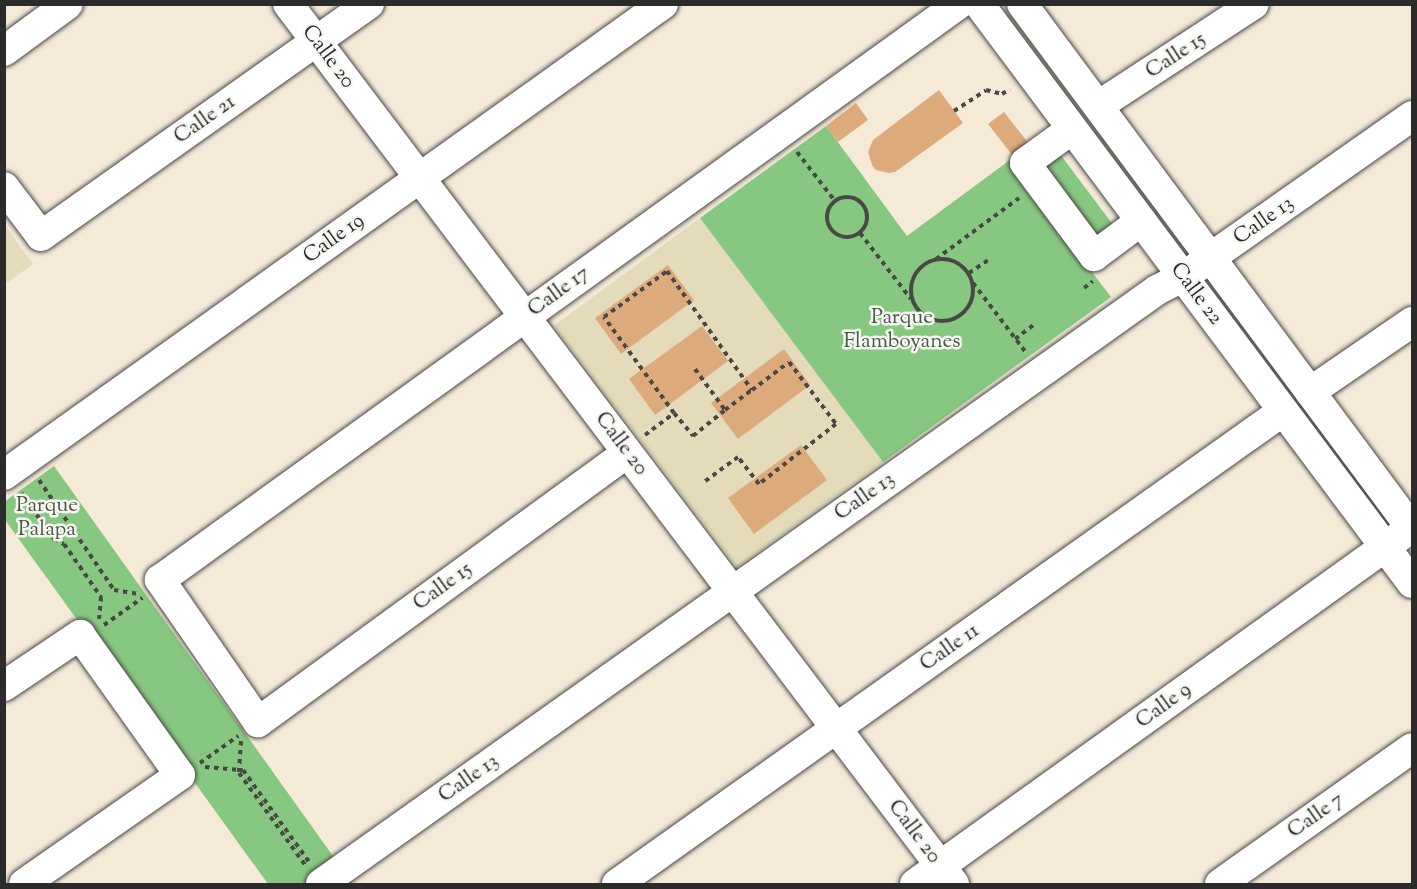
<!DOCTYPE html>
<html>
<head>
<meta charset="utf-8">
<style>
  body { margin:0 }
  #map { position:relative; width:1417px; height:889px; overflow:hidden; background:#f5e9d8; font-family:"Sorts Mill Goudy",serif }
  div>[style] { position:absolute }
  .built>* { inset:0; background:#e3dbba }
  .green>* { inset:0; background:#87c880 }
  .building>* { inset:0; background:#ddaa7b }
  .path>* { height:4px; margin-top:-2px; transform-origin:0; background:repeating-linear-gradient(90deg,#494845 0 4.5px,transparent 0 9px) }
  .path>.ring { margin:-2px; padding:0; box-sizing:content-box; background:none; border:4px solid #494845; border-radius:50% }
  .roads { filter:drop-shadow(0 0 2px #494845) drop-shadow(0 0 2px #494845) }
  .minor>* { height:30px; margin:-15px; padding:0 15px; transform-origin:15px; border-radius:15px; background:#fff }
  span { translate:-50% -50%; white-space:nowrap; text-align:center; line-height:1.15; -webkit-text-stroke:5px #f6f6f2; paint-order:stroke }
  .street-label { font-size:21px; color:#2b2b2b }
  .park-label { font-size:21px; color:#475a44 }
  .frame { position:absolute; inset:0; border:6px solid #2b2b2b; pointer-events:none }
</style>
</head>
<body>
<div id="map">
  <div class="built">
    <i style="clip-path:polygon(700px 218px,883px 462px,737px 567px,555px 327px,555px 325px)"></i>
    <i style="clip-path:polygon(4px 224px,33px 264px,5px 284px,4px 284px)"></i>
  </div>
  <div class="green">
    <i style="clip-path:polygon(826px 126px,907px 236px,1045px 134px,1129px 246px,1092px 272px,1111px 297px,883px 462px,700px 218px)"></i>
    <i style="clip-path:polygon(54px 466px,353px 884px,268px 884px,5px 520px,4px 502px)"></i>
  </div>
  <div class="building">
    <i style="clip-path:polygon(939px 90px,963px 123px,895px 172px,889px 173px,876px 170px,872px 165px,868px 152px,873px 140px)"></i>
    <i style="clip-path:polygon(856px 103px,868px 120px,838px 142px,826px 126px)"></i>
    <i style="clip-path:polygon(1004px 112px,1029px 144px,1013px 156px,988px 124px)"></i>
    <i style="clip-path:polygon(668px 265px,694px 300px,621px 354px,595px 318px)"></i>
    <i style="clip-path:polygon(702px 326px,728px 361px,655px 415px,629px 379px)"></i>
    <i style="clip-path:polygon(784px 349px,810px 385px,738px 439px,711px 403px)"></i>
    <i style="clip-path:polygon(801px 445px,827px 480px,754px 534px,728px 498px)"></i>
  </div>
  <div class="path">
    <i style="left:954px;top:111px;width:38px;rotate:-33deg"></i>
    <i style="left:986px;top:90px;width:16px;rotate:14deg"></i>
    <i style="left:1002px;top:94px;width:9px;rotate:-32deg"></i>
    <i style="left:797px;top:152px;width:62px;rotate:52.2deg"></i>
    <i class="ring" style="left:827px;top:197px;width:36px;height:36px"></i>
    <i style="left:860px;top:233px;width:83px;rotate:52.3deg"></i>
    <i style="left:936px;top:259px;width:103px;rotate:-36.3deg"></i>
    <i class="ring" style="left:911px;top:259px;width:58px;height:58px"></i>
    <i style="left:969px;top:273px;width:23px;rotate:-34deg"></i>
    <i style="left:973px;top:283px;width:89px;rotate:52.7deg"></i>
    <i style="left:1084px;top:288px;width:11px;rotate:-38deg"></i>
    <i style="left:1015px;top:339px;width:25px;rotate:-37deg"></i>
    <i style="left:695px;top:369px;width:51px;rotate:53.8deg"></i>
    <i style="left:725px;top:410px;width:34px;rotate:-37deg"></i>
    <i style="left:674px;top:413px;width:30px;rotate:50deg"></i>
    <i style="left:693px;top:436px;width:41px;rotate:-39.1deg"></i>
    <i style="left:645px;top:435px;width:36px;rotate:-37deg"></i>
    <i style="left:674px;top:413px;width:119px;rotate:-126.1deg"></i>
    <i style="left:604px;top:317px;width:78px;rotate:-36.1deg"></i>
    <i style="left:667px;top:271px;width:146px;rotate:54.5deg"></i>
    <i style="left:752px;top:390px;width:46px;rotate:-37.1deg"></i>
    <i style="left:789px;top:362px;width:78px;rotate:52.8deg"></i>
    <i style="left:836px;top:424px;width:98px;rotate:142.1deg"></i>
    <i style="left:759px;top:484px;width:34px;rotate:-128deg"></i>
    <i style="left:738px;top:457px;width:42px;rotate:143.7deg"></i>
    <i style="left:39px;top:480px;width:133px;rotate:55.7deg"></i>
    <i style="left:114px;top:590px;width:25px;rotate:9deg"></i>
    <i style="left:21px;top:493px;width:57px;rotate:54.3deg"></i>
    <i style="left:54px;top:539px;width:11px;rotate:27deg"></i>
    <i style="left:64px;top:544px;width:65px;rotate:55.1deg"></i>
    <i style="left:101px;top:597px;width:22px;rotate:95deg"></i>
    <i style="left:104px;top:625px;width:47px;rotate:-35.4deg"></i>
    <i style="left:241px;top:741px;width:32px;rotate:94deg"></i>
    <i style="left:239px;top:773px;width:113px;rotate:54.3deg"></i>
    <i style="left:200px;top:763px;width:47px;rotate:-35.4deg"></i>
    <i style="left:205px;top:767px;width:38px;rotate:5deg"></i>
    <i style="left:243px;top:770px;width:113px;rotate:54.3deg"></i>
  </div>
  <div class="roads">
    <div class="minor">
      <i style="left:288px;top:4px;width:1104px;rotate:52.88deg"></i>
      <i style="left:979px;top:4px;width:723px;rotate:53.21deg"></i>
      <i style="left:1022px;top:4px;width:654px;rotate:53.39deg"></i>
      <i style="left:4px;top:51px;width:79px;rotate:-36.3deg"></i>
      <i style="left:1098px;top:106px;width:186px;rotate:-33.2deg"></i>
      <i style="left:1072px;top:129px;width:58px;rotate:144.1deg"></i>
      <i style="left:1025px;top:163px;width:116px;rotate:53.4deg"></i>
      <i style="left:1094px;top:256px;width:59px;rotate:-36.7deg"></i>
      <i style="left:4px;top:187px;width:61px;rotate:52.9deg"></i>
      <i style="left:41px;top:236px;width:402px;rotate:-35.3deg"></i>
      <i style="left:1310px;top:392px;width:124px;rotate:-34.5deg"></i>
      <i style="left:627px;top:453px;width:457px;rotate:143.9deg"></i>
      <i style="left:258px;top:722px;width:173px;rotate:-124.6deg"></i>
      <i style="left:160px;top:580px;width:985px;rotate:-35.79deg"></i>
      <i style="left:4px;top:475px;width:810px;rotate:-35.55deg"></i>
      <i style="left:4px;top:686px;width:92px;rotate:-33.9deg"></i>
      <i style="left:80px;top:635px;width:172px;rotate:54.5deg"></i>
      <i style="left:180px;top:775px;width:190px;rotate:145.1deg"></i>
      <i style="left:321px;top:884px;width:1026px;rotate:-35.39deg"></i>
      <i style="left:1157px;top:290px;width:29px;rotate:-27deg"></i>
      <i style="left:1183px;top:277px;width:280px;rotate:-35.1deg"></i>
      <i style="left:617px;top:884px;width:817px;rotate:-35.38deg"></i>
      <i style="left:915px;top:884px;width:597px;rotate:-35.66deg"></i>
      <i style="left:1220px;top:884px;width:235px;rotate:-35.3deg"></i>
    </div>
  </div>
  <div class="street-label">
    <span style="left:1176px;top:56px;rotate:-33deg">Calle 15</span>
    <span style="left:328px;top:57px;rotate:53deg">Calle 20</span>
    <span style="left:205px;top:120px;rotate:-35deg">Calle 21</span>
    <span style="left:1264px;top:221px;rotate:-35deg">Calle 13</span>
    <span style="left:334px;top:239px;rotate:-36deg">Calle 19</span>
    <span style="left:559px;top:292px;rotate:-36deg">Calle 17</span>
    <span style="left:1196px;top:294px;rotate:53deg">Calle 22</span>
    <span style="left:621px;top:444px;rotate:53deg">Calle 20</span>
    <span style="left:865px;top:497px;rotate:-35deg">Calle 13</span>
    <span style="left:443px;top:587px;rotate:-36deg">Calle 15</span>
    <span style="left:950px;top:648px;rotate:-35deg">Calle 11</span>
    <span style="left:1164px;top:706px;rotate:-36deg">Calle 9</span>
    <span style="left:469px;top:779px;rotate:-35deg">Calle 13</span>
    <span style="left:1316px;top:816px;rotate:-35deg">Calle 7</span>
    <span style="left:914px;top:832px;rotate:53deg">Calle 20</span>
  </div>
  <div class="park-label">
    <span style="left:902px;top:330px">Parque<br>Flamboyanes</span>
    <span style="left:47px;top:518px">Parque<br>Palapa</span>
  </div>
  <div class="frame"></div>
</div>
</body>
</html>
